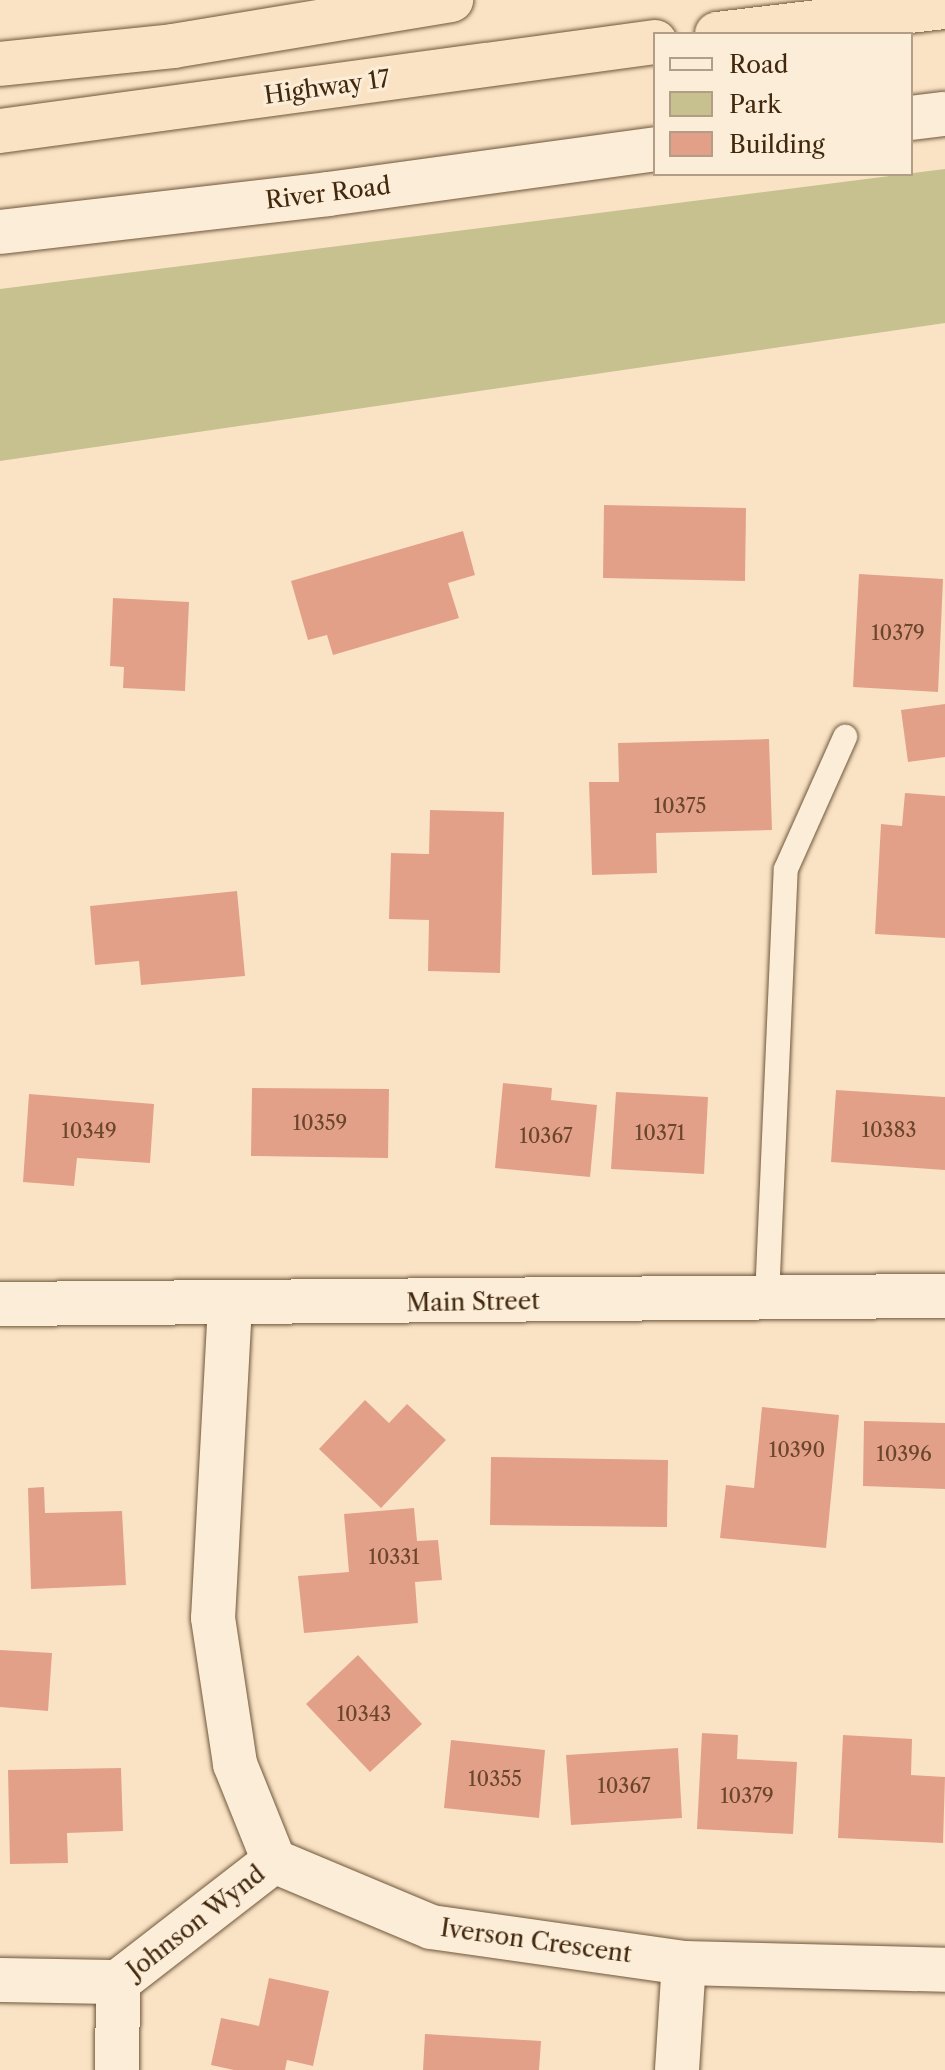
<!DOCTYPE html>
<html>
<head>
<meta charset="utf-8">
<style>
  body { margin:0 }
  #map { position:relative; width:945px; height:2070px; overflow:hidden; background:#fae3c5; font-family:"Libre Caslon Text",serif }
  div>[style] { position:absolute }
  .green>* { inset:0; background:#c6c18f }
  .building>* { inset:0; background:#e3a088 }
  .roads { filter:drop-shadow(0 0 2px #70573b) drop-shadow(0 0 2px #70573b) }
  .service>* { height:24px; margin:-12px; padding:0 12px; transform-origin:12px; border-radius:12px; background:#fcedd9 }
  .minor>* { height:44px; margin:-22px; padding:0 22px; transform-origin:22px; border-radius:22px; background:#fcedd9 }
  .tertiary>* { height:44px; margin:-22px; padding:0 22px; transform-origin:22px; border-radius:22px; background:#fcedd9 }
  .motorway>* { height:44px; margin:-22px; padding:0 22px; transform-origin:22px; border-radius:22px; background:#fae3c5 }
  span { translate:-50% -50%; white-space:nowrap; text-align:center; line-height:1.15; -webkit-text-stroke:6px #fcedd9; paint-order:stroke }
  .number-label { font-size:20px; color:#6a462c }
  .number-label span { -webkit-text-stroke-width:0 }
  .street-label { font-size:24px; color:#42280d }
  .legend { position:absolute; left:653px; top:32px; width:260px; height:144px; box-sizing:border-box; background:#fcedd9; border:2px solid #b29e87; margin:0; padding:10px 14px; list-style:none; font-size:24px; color:#42280d }
  .legend li { display:flex; align-items:center; gap:16px; height:40px }
  .legend b { width:40px; border:2px solid #b29e87 }
</style>
</head>
<body>
<div id="map">
  <div class="green">
    <i style="clip-path:polygon(945px 169px,945px 323px,0 461px,0 289px)"></i>
  </div>
  <div class="building">
    <i style="clip-path:polygon(604px 505px,746px 508px,745px 581px,603px 578px)"></i>
    <i style="clip-path:polygon(463px 531px,475px 575px,448px 583px,459px 618px,333px 655px,327px 635px,308px 640px,291px 581px)"></i>
    <i style="clip-path:polygon(859px 574px,943px 579px,938px 692px,853px 687px)"></i>
    <i style="clip-path:polygon(113px 598px,189px 602px,185px 691px,123px 688px,124px 667px,110px 666px)"></i>
    <i style="clip-path:polygon(945px 704px,945px 757px,908px 762px,901px 710px)"></i>
    <i style="clip-path:polygon(769px 739px,772px 830px,656px 833px,657px 873px,592px 875px,589px 782px,619px 782px,618px 743px)"></i>
    <i style="clip-path:polygon(905px 793px,945px 796px,945px 938px,875px 934px,881px 824px,902px 826px)"></i>
    <i style="clip-path:polygon(430px 810px,504px 812px,500px 973px,428px 971px,429px 920px,389px 919px,391px 853px,429px 854px)"></i>
    <i style="clip-path:polygon(237px 891px,245px 976px,141px 985px,139px 961px,95px 965px,90px 906px)"></i>
    <i style="clip-path:polygon(503px 1083px,552px 1088px,551px 1100px,597px 1105px,590px 1177px,495px 1168px)"></i>
    <i style="clip-path:polygon(252px 1088px,389px 1089px,388px 1158px,251px 1156px)"></i>
    <i style="clip-path:polygon(836px 1090px,945px 1097px,945px 1170px,831px 1162px)"></i>
    <i style="clip-path:polygon(616px 1092px,708px 1097px,704px 1174px,611px 1169px)"></i>
    <i style="clip-path:polygon(29px 1094px,154px 1104px,150px 1163px,77px 1158px,74px 1186px,23px 1182px)"></i>
    <i style="clip-path:polygon(365px 1400px,389px 1423px,407px 1404px,446px 1440px,381px 1508px,319px 1449px)"></i>
    <i style="clip-path:polygon(762px 1407px,839px 1415px,826px 1548px,720px 1538px,726px 1485px,754px 1488px)"></i>
    <i style="clip-path:polygon(864px 1421px,945px 1423px,945px 1489px,863px 1486px)"></i>
    <i style="clip-path:polygon(491px 1457px,668px 1460px,667px 1527px,490px 1525px)"></i>
    <i style="clip-path:polygon(44px 1487px,45px 1513px,122px 1511px,126px 1585px,31px 1589px,28px 1488px)"></i>
    <i style="clip-path:polygon(414px 1508px,417px 1541px,438px 1540px,442px 1580px,415px 1582px,418px 1623px,304px 1633px,298px 1576px,349px 1572px,344px 1514px)"></i>
    <i style="clip-path:polygon(0 1650px,52px 1653px,48px 1711px,0 1707px)"></i>
    <i style="clip-path:polygon(358px 1655px,422px 1724px,370px 1772px,306px 1704px)"></i>
    <i style="clip-path:polygon(702px 1733px,738px 1735px,737px 1759px,797px 1762px,793px 1834px,697px 1829px)"></i>
    <i style="clip-path:polygon(843px 1735px,912px 1739px,911px 1775px,945px 1777px,943px 1843px,838px 1838px)"></i>
    <i style="clip-path:polygon(451px 1740px,545px 1750px,539px 1818px,444px 1808px)"></i>
    <i style="clip-path:polygon(678px 1748px,682px 1818px,571px 1825px,566px 1755px)"></i>
    <i style="clip-path:polygon(121px 1768px,123px 1831px,67px 1833px,68px 1863px,10px 1864px,8px 1770px)"></i>
    <i style="clip-path:polygon(269px 1978px,329px 1991px,313px 2066px,287px 2060px,285px 2070px,234px 2070px,211px 2065px,221px 2018px,259px 2026px)"></i>
    <i style="clip-path:polygon(425px 2034px,541px 2041px,539px 2070px,423px 2070px)"></i>
  </div>
  <div class="roads">
    <div class="service">
      <i style="left:767px;top:1298px;width:429px;rotate:-87.5deg"></i>
      <i style="left:786px;top:869px;width:145px;rotate:-65.9deg"></i>
    </div>
    <div class="minor">
      <i style="left:0;top:1304px;width:945px;rotate:-0.49deg"></i>
      <i style="left:230px;top:1305px;width:313px;rotate:93.1deg"></i>
      <i style="left:213px;top:1618px;width:148px;rotate:81.4deg"></i>
      <i style="left:235px;top:1764px;width:105px;rotate:68.1deg"></i>
      <i style="left:274px;top:1861px;width:170px;rotate:22.8deg"></i>
      <i style="left:431px;top:1927px;width:256px;rotate:8.1deg"></i>
      <i style="left:684px;top:1963px;width:261px;rotate:1.5deg"></i>
      <i style="left:0;top:1980px;width:118px;rotate:1deg"></i>
      <i style="left:118px;top:1982px;width:197px;rotate:-37.8deg"></i>
      <i style="left:117px;top:2070px;width:88px;rotate:-89.3deg"></i>
      <i style="left:677px;top:2070px;width:107px;rotate:-86.3deg"></i>
    </div>
    <div class="tertiary">
      <i style="left:911px;top:118px;width:34px;rotate:-7deg"></i>
      <i style="left:0;top:232px;width:330px;rotate:-6.6deg"></i>
      <i style="left:328px;top:194px;width:330px;rotate:-7.8deg"></i>
    </div>
    <div class="motorway">
      <i style="left:717px;top:34px;width:230px;rotate:-6.8deg"></i>
      <i style="left:0;top:64px;width:174px;rotate:-5.9deg"></i>
      <i style="left:173px;top:46px;width:282px;rotate:-9.4deg"></i>
      <i style="left:0;top:131px;width:661px;rotate:-7.74deg"></i>
    </div>
  </div>
  <div class="number-label">
    <span style="left:898px;top:633px">10379</span>
    <span style="left:680px;top:806px">10375</span>
    <span style="left:320px;top:1123px">10359</span>
    <span style="left:889px;top:1130px">10383</span>
    <span style="left:89px;top:1131px">10349</span>
    <span style="left:660px;top:1133px">10371</span>
    <span style="left:546px;top:1136px">10367</span>
    <span style="left:797px;top:1450px">10390</span>
    <span style="left:904px;top:1454px">10396</span>
    <span style="left:394px;top:1557px">10331</span>
    <span style="left:364px;top:1714px">10343</span>
    <span style="left:495px;top:1779px">10355</span>
    <span style="left:624px;top:1786px">10367</span>
    <span style="left:747px;top:1796px">10379</span>
  </div>
  <div class="street-label">
    <span style="left:327px;top:87px;rotate:-8deg">Highway 17</span>
    <span style="left:328px;top:193px;rotate:-7deg">River Road</span>
    <span style="left:473px;top:1302px;rotate:-1deg">Main Street</span>
    <span style="left:196px;top:1922px;rotate:-38deg">Johnson Wynd</span>
    <span style="left:536px;top:1941px;rotate:8deg">Iverson Crescent</span>
  </div>
  <ul class="legend">
  <li><b style="height:10px;background:#fcedd9"></b>Road</li>
  <li><b style="height:22px;background:#c6c18f"></b>Park</li>
  <li><b style="height:22px;background:#e3a088"></b>Building</li>
  </ul>
</div>
</body>
</html>
